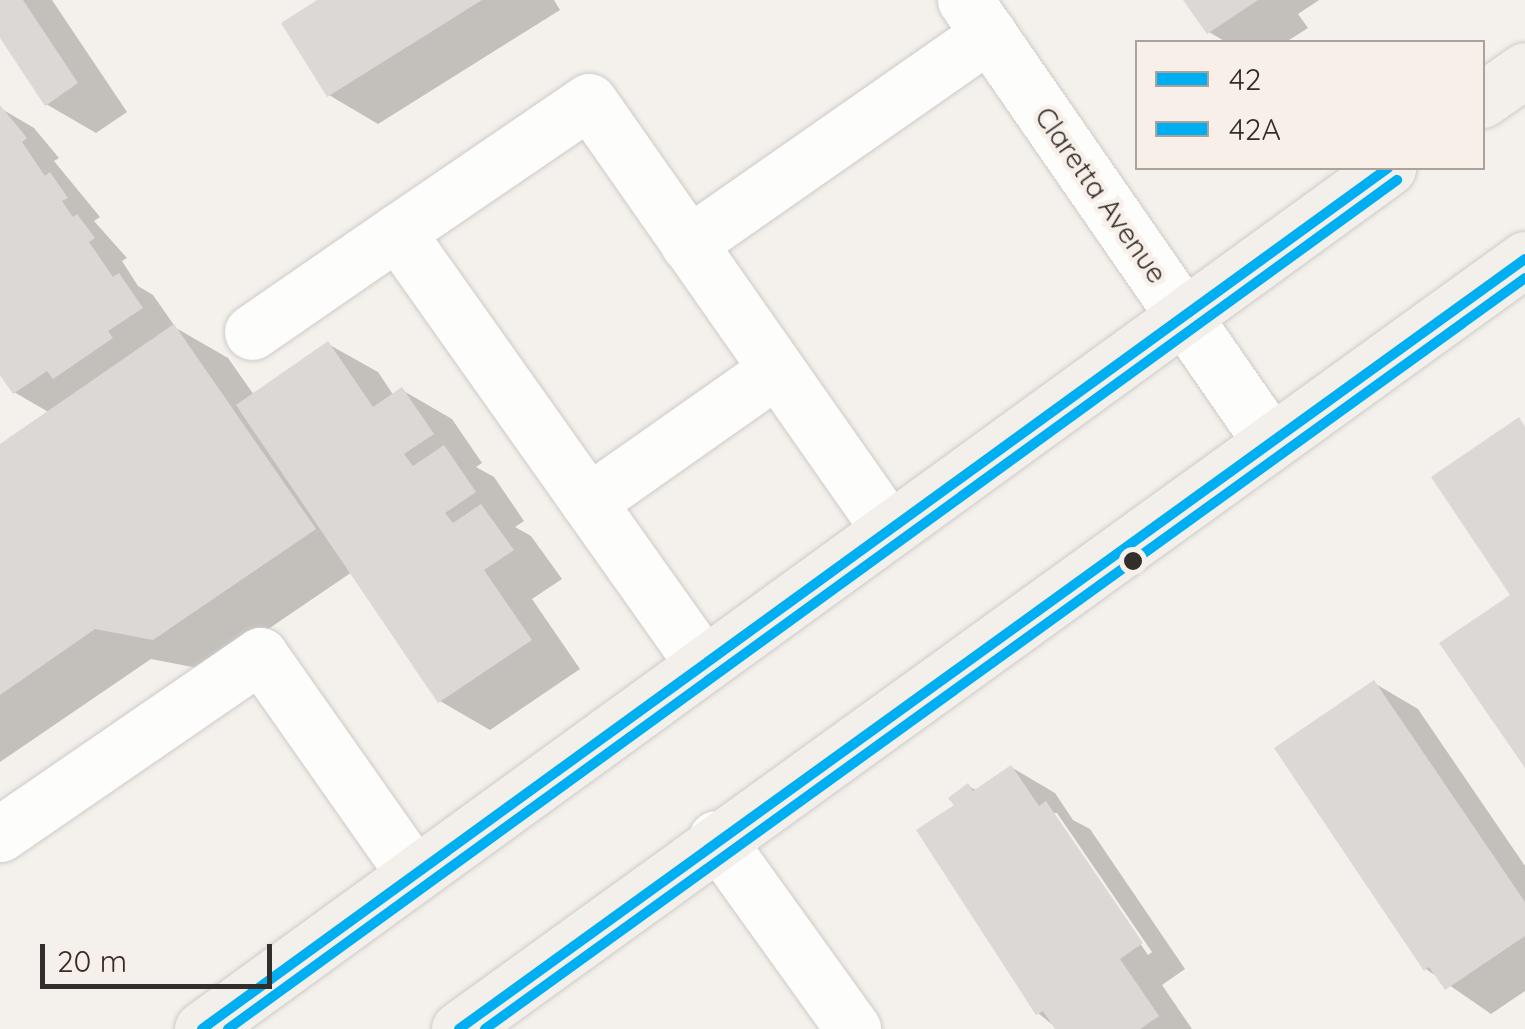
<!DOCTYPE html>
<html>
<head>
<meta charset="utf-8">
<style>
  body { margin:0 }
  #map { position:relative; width:1525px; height:1029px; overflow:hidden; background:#f4f0ec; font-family:Quicksand,sans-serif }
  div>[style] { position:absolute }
  .shadow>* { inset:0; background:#0003 }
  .building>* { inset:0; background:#dbd8d6 }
  .roads { filter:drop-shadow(0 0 2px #cecbc8) drop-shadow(0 0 2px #cecbc8) }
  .minor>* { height:55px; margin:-27.5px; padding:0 27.5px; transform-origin:27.5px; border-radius:27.5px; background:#fdfdfc }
  .major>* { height:55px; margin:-27.5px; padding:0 27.5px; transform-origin:27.5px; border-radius:27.5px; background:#f3efea }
  .bus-1>* { height:10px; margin:-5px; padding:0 5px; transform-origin:5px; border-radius:5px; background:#00aff2 }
  .bus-2>* { height:10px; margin:-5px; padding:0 5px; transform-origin:5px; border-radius:5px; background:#00aff2 }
  .dots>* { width:28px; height:28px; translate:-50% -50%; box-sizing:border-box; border:5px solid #f8efe8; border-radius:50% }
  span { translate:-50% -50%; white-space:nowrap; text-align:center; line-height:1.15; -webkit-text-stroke:9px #f8efe8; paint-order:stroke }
  .street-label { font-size:28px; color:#322e2c }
  .legend { position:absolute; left:1135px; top:40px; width:350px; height:130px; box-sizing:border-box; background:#f8efe8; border:2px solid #a9a29d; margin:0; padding:12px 18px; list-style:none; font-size:30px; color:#322e2c }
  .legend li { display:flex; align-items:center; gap:20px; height:50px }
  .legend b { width:50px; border:2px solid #a9a29d }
  .scale { position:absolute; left:40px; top:944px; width:232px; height:45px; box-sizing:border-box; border:5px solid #322e2c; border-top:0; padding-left:12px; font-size:30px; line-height:35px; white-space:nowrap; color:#322e2c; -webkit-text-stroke:8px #f8efe8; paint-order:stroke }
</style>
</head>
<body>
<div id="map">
  <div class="shadow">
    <i style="clip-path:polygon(0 0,52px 0,127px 112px,96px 133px,46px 104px,0 34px)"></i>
    <i style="clip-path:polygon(322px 0,554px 0,560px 10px,378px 124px,329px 95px)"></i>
    <i style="clip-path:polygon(1186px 0,1319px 0,1298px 14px,1308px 28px,1286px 42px,1226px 42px,1209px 32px)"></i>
    <i style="clip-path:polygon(0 108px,34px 128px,59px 158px,54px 161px,100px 217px,94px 221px,127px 258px,122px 261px,138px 286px,153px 295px,176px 328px,228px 358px,254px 395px,328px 344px,378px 372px,394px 396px,402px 390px,452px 419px,482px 463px,476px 467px,494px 477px,524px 521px,515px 527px,531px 536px,562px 579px,532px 599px,580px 669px,490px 730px,440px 701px,352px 572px,208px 670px,151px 659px,0 762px,0 447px,50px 413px,14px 392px,0 371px)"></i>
    <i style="clip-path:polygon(1374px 683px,1418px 709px,1525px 866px,1525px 991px,1491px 1014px,1426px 969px)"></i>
    <i style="clip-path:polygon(evenodd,1011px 767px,1055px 793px,1073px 820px,1090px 829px,1185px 969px,1162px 985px,1192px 1029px,1058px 1029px,1038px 1013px,958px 805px,968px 786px,978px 791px,1011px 767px,1051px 813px,1057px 813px,1152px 952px,1148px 955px,1051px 813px)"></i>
  </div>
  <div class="building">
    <i style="clip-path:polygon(0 0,23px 0,78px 83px,45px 106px,0 38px)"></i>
    <i style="clip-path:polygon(317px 0,482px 0,327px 97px,281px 23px)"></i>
    <i style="clip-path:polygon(1183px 0,1258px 0,1207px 34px)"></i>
    <i style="clip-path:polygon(0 105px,27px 138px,22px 142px,45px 176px,50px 172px,68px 198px,62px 201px,73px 217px,77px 214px,95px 238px,89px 242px,113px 277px,119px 273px,143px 308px,108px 331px,113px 338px,53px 379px,47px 371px,13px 394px,0 375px)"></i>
    <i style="clip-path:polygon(174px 324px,316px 529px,153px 640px,95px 629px,0 695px,0 444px)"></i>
    <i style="clip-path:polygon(328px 341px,373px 407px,402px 387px,434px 434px,404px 454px,413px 466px,444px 445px,476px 492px,445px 513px,453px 523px,481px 504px,514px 550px,484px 570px,532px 640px,438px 703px,236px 405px)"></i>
    <i style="clip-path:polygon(1519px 417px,1525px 427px,1525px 768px,1439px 643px,1510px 595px,1431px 477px)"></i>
    <i style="clip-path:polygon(1374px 680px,1525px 902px,1525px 936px,1445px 990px,1429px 967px,1424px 971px,1274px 748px)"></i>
    <i style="clip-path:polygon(1011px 765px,1039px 806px,1046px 801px,1143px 943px,1120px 959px,1159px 1016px,1140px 1029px,1055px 1029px,1043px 1011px,1036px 1015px,916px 830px,954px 805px,948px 798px,968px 783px,973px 791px)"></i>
  </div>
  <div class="roads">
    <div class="minor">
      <i style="left:965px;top:0;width:536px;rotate:55.33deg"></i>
      <i style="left:688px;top:244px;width:367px;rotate:-34.9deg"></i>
      <i style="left:252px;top:332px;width:176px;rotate:-34.6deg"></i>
      <i style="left:588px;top:502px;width:230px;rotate:-35.1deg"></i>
      <i style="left:703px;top:664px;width:529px;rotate:-125.31deg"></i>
      <i style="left:397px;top:232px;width:232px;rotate:-34.3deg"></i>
      <i style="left:589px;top:101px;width:521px;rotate:55deg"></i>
      <i style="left:0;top:834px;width:316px;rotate:-34.5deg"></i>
      <i style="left:260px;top:655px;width:268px;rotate:54.9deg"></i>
      <i style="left:716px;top:838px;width:235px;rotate:54.3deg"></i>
    </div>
    <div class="major">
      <i style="left:1482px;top:100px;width:52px;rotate:-34.9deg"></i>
      <i style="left:202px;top:1029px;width:1466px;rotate:-35.98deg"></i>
      <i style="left:459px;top:1029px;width:1315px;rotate:-35.84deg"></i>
    </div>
  </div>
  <div class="bus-1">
    <i style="left:202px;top:1029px;width:1466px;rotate:-35.98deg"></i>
    <i style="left:459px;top:1029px;width:1315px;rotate:-35.84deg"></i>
  </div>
  <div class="bus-2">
    <i style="left:228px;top:1029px;width:1445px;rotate:-35.99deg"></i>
    <i style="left:485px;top:1029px;width:1283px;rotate:-35.83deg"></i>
  </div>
  <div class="dots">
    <i style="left:1133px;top:561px;background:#322e2c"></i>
  </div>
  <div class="street-label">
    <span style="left:1101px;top:195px;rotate:55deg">Claretta Avenue</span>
  </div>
  <ul class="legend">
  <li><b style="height:12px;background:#00aff2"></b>42</li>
  <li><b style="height:12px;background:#00aff2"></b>42A</li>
  </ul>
  <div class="scale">20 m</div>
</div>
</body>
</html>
